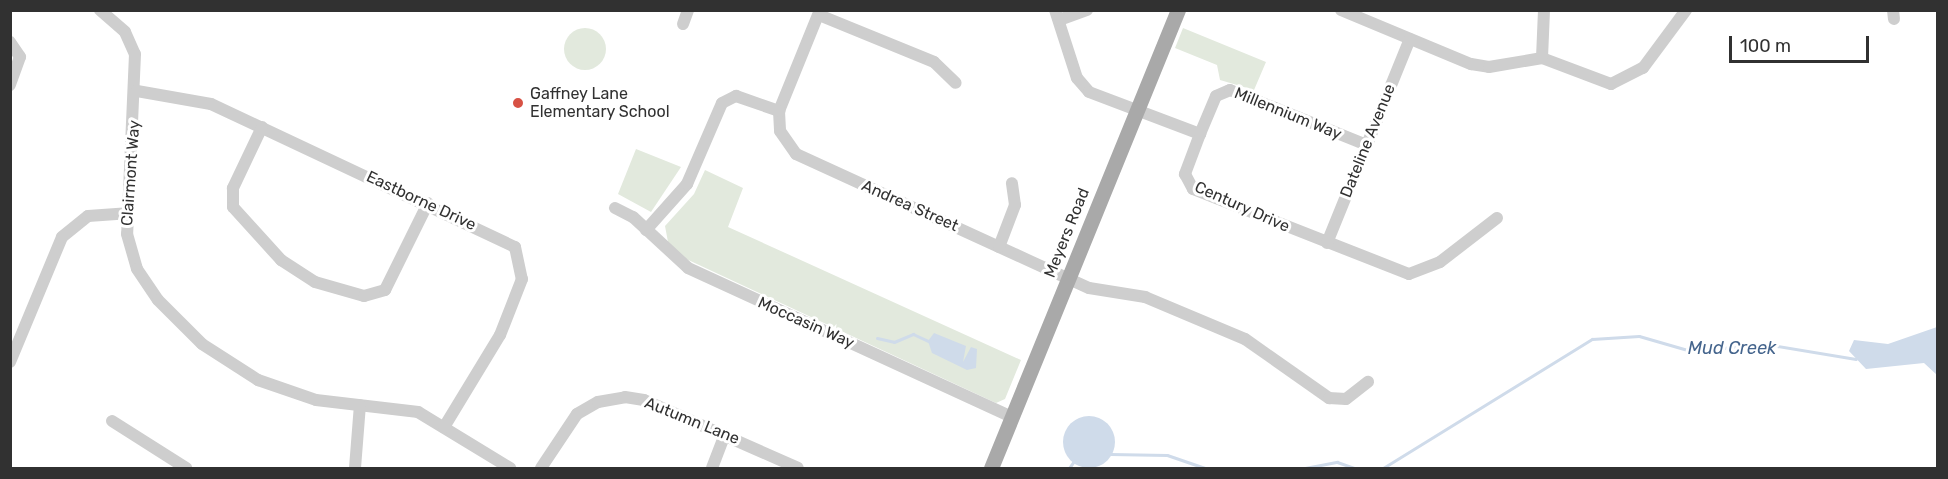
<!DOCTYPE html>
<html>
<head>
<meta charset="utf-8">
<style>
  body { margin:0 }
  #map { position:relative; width:1948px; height:479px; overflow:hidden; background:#fff; font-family:Rubik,sans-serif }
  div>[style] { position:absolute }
  .green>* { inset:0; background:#e2e9dd }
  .round { border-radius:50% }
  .water>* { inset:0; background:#cfdbea }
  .stream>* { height:3px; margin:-1.5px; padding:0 1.5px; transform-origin:1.5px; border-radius:1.5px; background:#cfdbea }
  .minor>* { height:12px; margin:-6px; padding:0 6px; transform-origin:6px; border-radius:6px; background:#cecece }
  .major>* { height:15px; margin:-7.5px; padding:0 7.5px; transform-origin:7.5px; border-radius:7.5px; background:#a9a9a9 }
  .dots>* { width:16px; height:16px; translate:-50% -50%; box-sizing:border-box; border:3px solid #fff; border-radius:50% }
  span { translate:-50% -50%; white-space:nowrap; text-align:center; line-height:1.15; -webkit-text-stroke:6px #fff; paint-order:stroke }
  .poi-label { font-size:16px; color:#313131 }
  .left { translate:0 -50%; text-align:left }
  .street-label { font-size:16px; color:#313131 }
  .water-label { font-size:18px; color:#45658d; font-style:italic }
  .frame { position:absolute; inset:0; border:12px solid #313131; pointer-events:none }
  .scale { position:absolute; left:1729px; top:36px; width:140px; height:27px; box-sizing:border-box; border:3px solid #313131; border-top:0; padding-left:8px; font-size:18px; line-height:21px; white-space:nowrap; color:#313131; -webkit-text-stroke:4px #fff; paint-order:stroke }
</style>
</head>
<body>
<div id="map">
  <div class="green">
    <i class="round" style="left:564px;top:28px;width:42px;height:42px"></i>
    <i style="clip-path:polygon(1183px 28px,1266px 62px,1254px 90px,1220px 80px,1217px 65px,1175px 48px)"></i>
    <i style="clip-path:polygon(636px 149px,681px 167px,651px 212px,618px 194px)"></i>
    <i style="clip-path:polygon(705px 170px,743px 188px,728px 227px,1021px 360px,1005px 399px,996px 403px,684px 258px,668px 242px,665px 226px,694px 194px)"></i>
  </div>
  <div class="water">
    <i style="clip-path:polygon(1937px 327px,1937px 375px,1924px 363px,1866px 369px,1849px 351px,1854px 340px,1888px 344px)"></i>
    <i style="clip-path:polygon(934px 333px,966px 346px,963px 362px,971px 347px,977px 349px,976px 368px,967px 370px,932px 353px,928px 341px)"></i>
    <i class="round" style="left:1063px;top:416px;width:52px;height:52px"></i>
  </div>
  <div class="stream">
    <i style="left:877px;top:338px;width:17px;rotate:13deg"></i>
    <i style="left:894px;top:342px;width:21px;rotate:-23deg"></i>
    <i style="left:913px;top:334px;width:17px;rotate:25deg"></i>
    <i style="left:1110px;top:454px;width:57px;rotate:1deg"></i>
    <i style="left:1167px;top:455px;width:40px;rotate:18.9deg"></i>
    <i style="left:1069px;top:468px;width:9px;rotate:-54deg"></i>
    <i style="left:1305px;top:468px;width:33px;rotate:-11deg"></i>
    <i style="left:1337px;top:462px;width:18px;rotate:19deg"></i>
    <i style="left:1383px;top:468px;width:246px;rotate:-31.7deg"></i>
    <i style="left:1592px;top:339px;width:47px;rotate:-3.7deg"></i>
    <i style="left:1639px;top:336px;width:54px;rotate:16.1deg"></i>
    <i style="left:1691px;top:351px;width:74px;rotate:-5.4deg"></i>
    <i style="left:1765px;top:344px;width:92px;rotate:9.4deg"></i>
  </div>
  <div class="minor">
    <i style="left:100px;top:10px;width:33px;rotate:41deg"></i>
    <i style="left:125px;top:32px;width:24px;rotate:66deg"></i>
    <i style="left:135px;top:54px;width:180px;rotate:92.5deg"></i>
    <i style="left:127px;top:234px;width:36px;rotate:74deg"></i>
    <i style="left:137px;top:269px;width:37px;rotate:56deg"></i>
    <i style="left:158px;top:300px;width:62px;rotate:45deg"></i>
    <i style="left:202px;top:344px;width:67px;rotate:32.7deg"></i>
    <i style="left:258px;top:380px;width:61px;rotate:19deg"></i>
    <i style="left:316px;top:400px;width:103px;rotate:6.7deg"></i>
    <i style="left:418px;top:412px;width:108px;rotate:31.3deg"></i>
    <i style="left:820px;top:10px;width:109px;rotate:112.1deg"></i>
    <i style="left:779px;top:111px;width:20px;rotate:87deg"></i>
    <i style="left:780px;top:131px;width:28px;rotate:55deg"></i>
    <i style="left:796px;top:154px;width:322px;rotate:24.6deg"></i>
    <i style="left:1089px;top:288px;width:57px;rotate:9.1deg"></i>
    <i style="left:1145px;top:297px;width:108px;rotate:22.8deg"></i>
    <i style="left:1245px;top:339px;width:103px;rotate:35.1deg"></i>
    <i style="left:1329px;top:398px;width:17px;rotate:3deg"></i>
    <i style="left:1346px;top:399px;width:28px;rotate:-38deg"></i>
    <i style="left:1055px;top:10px;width:71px;rotate:72.1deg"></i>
    <i style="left:1077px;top:78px;width:18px;rotate:49deg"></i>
    <i style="left:1089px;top:92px;width:119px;rotate:20.7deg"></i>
    <i style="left:1200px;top:134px;width:43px;rotate:110.6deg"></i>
    <i style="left:1185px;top:174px;width:17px;rotate:62deg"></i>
    <i style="left:1193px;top:189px;width:232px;rotate:21.5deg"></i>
    <i style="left:1409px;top:274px;width:33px;rotate:-21deg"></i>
    <i style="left:1440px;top:262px;width:72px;rotate:-37.7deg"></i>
    <i style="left:1341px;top:10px;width:141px;rotate:22.6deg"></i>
    <i style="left:1471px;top:64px;width:18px;rotate:9deg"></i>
    <i style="left:1489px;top:67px;width:54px;rotate:-9.6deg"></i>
    <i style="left:1542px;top:58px;width:74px;rotate:20.6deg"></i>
    <i style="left:1611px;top:84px;width:36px;rotate:-27deg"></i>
    <i style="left:1643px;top:68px;width:72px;rotate:-53.4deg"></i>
    <i style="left:1893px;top:10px;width:9px;rotate:84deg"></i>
    <i style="left:819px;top:15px;width:124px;rotate:22.2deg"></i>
    <i style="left:934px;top:62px;width:30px;rotate:44deg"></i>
    <i style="left:1059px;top:20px;width:30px;rotate:-20deg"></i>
    <i style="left:683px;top:24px;width:15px;rotate:-70deg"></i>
    <i style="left:10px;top:42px;width:18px;rotate:56deg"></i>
    <i style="left:20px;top:57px;width:30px;rotate:110deg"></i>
    <i style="left:1542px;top:58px;width:48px;rotate:-87.6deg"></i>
    <i style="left:137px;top:91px;width:75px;rotate:10deg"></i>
    <i style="left:211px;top:104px;width:336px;rotate:25.2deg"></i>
    <i style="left:515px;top:247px;width:33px;rotate:78deg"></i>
    <i style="left:522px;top:279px;width:60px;rotate:111.4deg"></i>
    <i style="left:500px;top:335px;width:108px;rotate:121.3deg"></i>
    <i style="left:262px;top:127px;width:68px;rotate:115.4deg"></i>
    <i style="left:233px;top:188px;width:19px;rotate:90deg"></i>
    <i style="left:233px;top:207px;width:72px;rotate:47.8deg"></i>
    <i style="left:281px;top:260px;width:40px;rotate:32.9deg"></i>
    <i style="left:315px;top:282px;width:51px;rotate:15.9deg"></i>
    <i style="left:364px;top:296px;width:22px;rotate:-16deg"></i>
    <i style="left:385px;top:290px;width:97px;rotate:-63.7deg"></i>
    <i style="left:1200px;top:134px;width:41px;rotate:-67.2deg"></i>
    <i style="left:1216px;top:96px;width:15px;rotate:-23deg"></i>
    <i style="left:1230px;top:90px;width:148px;rotate:21.9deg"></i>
    <i style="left:615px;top:208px;width:20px;rotate:27deg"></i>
    <i style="left:633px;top:217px;width:75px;rotate:42.8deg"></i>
    <i style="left:688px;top:268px;width:357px;rotate:24.7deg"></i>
    <i style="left:646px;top:230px;width:62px;rotate:-48.3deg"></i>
    <i style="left:687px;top:184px;width:88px;rotate:-66.6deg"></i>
    <i style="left:722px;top:103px;width:16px;rotate:-27deg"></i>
    <i style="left:736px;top:96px;width:46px;rotate:19.2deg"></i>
    <i style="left:1327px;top:243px;width:220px;rotate:-67.9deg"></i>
    <i style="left:999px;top:247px;width:45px;rotate:-69.1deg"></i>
    <i style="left:1015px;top:205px;width:22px;rotate:-98deg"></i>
    <i style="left:10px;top:362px;width:135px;rotate:-67.4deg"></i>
    <i style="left:62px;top:237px;width:33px;rotate:-39deg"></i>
    <i style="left:88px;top:216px;width:39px;rotate:-4deg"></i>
    <i style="left:112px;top:421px;width:88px;rotate:32.4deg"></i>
    <i style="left:355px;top:468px;width:63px;rotate:-85.5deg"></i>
    <i style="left:541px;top:468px;width:65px;rotate:-56.3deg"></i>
    <i style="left:577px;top:414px;width:24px;rotate:-30deg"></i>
    <i style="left:598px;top:402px;width:27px;rotate:-10deg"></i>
    <i style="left:625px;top:397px;width:19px;rotate:9deg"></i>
    <i style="left:644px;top:400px;width:168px;rotate:23.8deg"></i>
    <i style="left:712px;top:468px;width:36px;rotate:-69deg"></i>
  </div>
  <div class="major">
    <i style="left:991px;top:468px;width:495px;rotate:-67.8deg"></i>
  </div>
  <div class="dots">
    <i style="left:518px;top:103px;background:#d75144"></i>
  </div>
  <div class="poi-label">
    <span class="left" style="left:530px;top:103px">Gaffney Lane<br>Elementary School</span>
  </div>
  <div class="street-label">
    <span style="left:1288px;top:114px;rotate:22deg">Millennium Way</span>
    <span style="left:1368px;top:141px;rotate:-68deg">Dateline Avenue</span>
    <span style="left:131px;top:173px;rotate:-86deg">Clairmont Way</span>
    <span style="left:421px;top:201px;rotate:25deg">Eastborne Drive</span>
    <span style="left:910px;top:206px;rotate:24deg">Andrea Street</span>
    <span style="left:1242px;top:207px;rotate:24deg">Century Drive</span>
    <span style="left:1067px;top:233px;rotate:-68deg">Meyers Road</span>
    <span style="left:806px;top:323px;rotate:24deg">Moccasin Way</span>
    <span style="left:692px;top:421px;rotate:22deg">Autumn Lane</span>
  </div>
  <div class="water-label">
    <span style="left:1732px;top:348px">Mud Creek</span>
  </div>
  <div class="frame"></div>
  <div class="scale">100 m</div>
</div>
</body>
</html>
